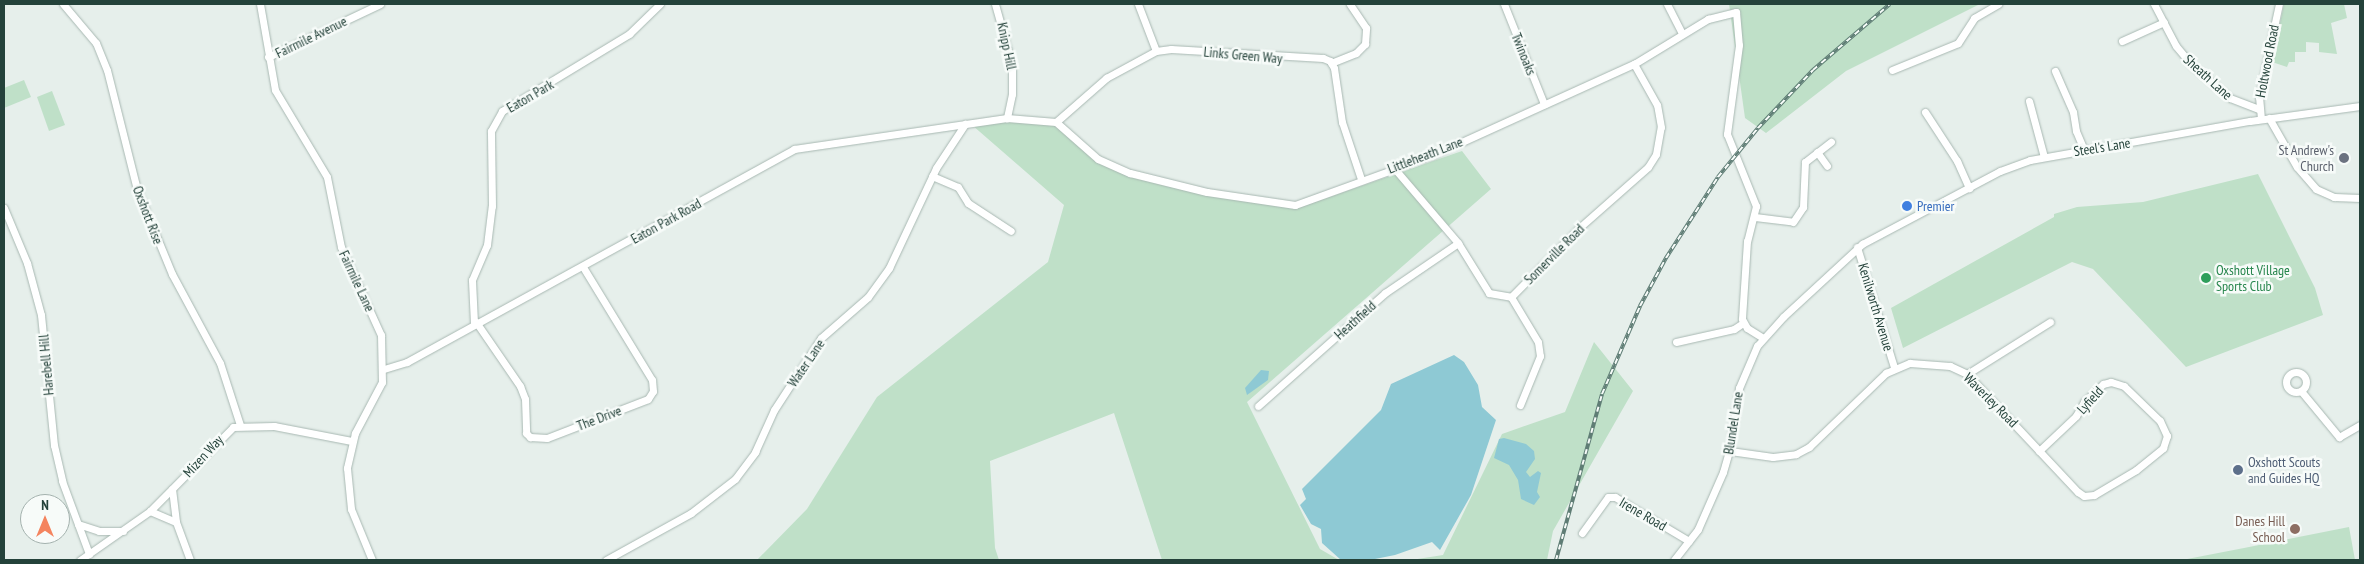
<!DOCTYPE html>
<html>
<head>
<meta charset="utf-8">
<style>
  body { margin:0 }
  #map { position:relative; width:2364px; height:564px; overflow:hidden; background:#e6efeb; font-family:"PT Sans Narrow",sans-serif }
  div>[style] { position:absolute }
  .green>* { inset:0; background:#bfe0c8 }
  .water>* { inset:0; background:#8ec9d4 }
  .roads { filter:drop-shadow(0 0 1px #a8b8b2) drop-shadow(0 0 1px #a8b8b2) }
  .minor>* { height:7px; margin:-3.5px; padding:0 3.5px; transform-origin:3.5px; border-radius:3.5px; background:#fff }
  .minor>.ring { margin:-3.5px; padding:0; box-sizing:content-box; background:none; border:7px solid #fff; border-radius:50% }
  .rail>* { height:4px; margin-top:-2px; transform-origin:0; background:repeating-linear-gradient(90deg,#f7fbf9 0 5.5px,#5f7d75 0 11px); box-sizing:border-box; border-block:1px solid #5f7d75 }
  .dots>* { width:14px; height:14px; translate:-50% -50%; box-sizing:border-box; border:2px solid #f7fbf9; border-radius:50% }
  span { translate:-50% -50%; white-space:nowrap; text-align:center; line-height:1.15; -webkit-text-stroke:5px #f7fbf9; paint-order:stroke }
  .street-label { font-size:14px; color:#24423a }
  .worship-label { font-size:14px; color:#5b616d }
  .right { translate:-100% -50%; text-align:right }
  .shop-label { font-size:14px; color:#366cbe }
  .left { translate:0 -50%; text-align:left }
  .leisure-label { font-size:14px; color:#27864d }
  .service-label { font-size:14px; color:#4e5e75 }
  .education-label { font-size:14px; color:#785e54 }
  .frame { position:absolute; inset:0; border:5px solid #24423a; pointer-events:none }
  .north { position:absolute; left:20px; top:494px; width:50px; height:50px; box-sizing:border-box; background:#f7fbf9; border:1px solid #a3b1ad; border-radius:50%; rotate:0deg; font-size:14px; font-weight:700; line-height:20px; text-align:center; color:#24423a }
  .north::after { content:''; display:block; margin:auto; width:18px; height:22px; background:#f4845f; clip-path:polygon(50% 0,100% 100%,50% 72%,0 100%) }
</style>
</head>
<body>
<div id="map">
  <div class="green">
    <i style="clip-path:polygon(1729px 4px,1980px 4px,1846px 71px,1766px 133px,1745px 118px)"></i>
    <i style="clip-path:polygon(2284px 4px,2344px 4px,2347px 18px,2331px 23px,2337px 54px,2319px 52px,2319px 43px,2306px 42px,2306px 52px,2295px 52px,2295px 62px,2289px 62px,2287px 67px,2272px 62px)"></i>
    <i style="clip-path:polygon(24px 80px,31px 97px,4px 108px,4px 88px)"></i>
    <i style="clip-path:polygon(52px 91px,65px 125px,49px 131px,37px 97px)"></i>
    <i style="clip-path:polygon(1006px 121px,1056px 124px,1097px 161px,1207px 192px,1295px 209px,1462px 151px,1491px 189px,1247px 402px,1320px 549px,1339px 560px,1162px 560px,1114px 413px,990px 461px,995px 548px,999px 560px,757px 560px,807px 509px,877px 397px,1048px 262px,1064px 205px,972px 125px)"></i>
    <i style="clip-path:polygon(2258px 174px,2315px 288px,2323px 315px,2186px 367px,2093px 269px,2072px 262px,1903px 348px,1891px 308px,2054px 217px,2054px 214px,2077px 207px,2143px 202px)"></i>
    <i style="clip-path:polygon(1594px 342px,1633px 391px,1553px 531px,1547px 560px,1411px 560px,1443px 555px,1502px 434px,1565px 412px)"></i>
    <i style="clip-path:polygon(2349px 527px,2355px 560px,2182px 560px,2244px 548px)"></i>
  </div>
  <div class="water">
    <i style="clip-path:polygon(1454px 355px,1464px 362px,1478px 385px,1482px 407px,1496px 420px,1471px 495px,1440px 550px,1432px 542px,1395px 555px,1370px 560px,1341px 560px,1322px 543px,1321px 529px,1311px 524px,1300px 505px,1306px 499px,1302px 489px,1381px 410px,1391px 384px)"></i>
    <i style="clip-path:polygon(1261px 370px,1269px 371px,1268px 380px,1247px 395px,1245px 388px)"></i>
    <i style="clip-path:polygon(1504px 438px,1526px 444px,1534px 451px,1535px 459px,1526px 472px,1530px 477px,1538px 471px,1541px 473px,1537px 492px,1540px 497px,1534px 505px,1521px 499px,1518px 480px,1509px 465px,1494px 458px,1499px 439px)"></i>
  </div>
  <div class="roads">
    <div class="minor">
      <i style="left:63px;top:4px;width:51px;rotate:49.8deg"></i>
      <i style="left:96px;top:43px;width:29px;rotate:68deg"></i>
      <i style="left:107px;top:70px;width:123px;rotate:75.9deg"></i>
      <i style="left:137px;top:189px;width:92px;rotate:67.6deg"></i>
      <i style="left:172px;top:274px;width:101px;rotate:61.7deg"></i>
      <i style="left:220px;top:363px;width:65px;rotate:72.1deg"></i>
      <i style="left:260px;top:4px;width:87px;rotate:80.1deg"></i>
      <i style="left:275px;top:90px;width:101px;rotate:59.1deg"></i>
      <i style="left:327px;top:177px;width:71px;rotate:78.7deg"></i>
      <i style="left:341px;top:247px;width:97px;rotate:65.6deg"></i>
      <i style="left:381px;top:335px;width:47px;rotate:88.8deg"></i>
      <i style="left:382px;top:382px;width:58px;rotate:117.9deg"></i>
      <i style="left:355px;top:433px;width:36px;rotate:103deg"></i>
      <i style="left:347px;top:468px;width:41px;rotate:84.4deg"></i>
      <i style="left:351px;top:509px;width:55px;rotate:67.6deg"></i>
      <i style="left:995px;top:4px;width:63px;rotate:74.4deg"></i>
      <i style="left:1012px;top:65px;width:29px;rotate:90deg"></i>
      <i style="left:1012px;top:94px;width:25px;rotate:102deg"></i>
      <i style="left:1138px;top:4px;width:50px;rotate:69deg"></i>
      <i style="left:1504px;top:4px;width:108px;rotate:68.2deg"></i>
      <i style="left:1667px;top:4px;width:33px;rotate:63deg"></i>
      <i style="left:2154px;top:4px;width:47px;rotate:62.4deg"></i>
      <i style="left:2176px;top:46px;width:26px;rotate:50deg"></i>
      <i style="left:2193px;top:66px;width:49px;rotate:40.9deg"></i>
      <i style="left:2230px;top:98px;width:31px;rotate:21deg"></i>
      <i style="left:2122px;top:41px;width:46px;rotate:-24.3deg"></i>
      <i style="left:268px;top:57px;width:124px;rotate:-25.3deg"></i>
      <i style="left:1331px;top:63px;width:27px;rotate:-22deg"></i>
      <i style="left:1356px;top:53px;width:13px;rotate:-45deg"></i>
      <i style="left:1365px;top:44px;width:16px;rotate:-86deg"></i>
      <i style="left:1366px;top:28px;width:29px;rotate:-124deg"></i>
      <i style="left:1892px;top:70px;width:71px;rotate:-22.2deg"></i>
      <i style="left:1958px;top:43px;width:30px;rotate:-57deg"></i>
      <i style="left:1974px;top:18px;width:28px;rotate:-30deg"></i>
      <i style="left:2055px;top:71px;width:45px;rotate:66.3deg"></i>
      <i style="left:2073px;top:112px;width:19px;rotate:81deg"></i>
      <i style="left:2076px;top:131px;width:21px;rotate:67deg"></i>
      <i style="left:2029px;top:101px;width:58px;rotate:75deg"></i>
      <i style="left:1925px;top:112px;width:59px;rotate:56.9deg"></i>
      <i style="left:1957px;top:161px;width:30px;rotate:66deg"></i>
      <i style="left:2269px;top:118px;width:56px;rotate:60.3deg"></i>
      <i style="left:2297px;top:167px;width:29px;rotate:49deg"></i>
      <i style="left:2316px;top:189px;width:20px;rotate:24deg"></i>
      <i style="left:2334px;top:197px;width:26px;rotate:2deg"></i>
      <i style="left:2261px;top:119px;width:22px;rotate:-95deg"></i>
      <i style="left:2259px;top:97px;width:95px;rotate:-77.9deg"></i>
      <i style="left:1056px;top:122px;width:67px;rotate:-41.3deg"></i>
      <i style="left:1106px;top:78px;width:57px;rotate:-28.4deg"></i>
      <i style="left:1156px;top:51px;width:15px;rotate:-8deg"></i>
      <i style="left:1171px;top:49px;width:152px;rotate:3.4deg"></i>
      <i style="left:1323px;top:58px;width:8px;rotate:23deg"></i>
      <i style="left:1330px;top:61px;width:8px;rotate:60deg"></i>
      <i style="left:1334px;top:68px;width:55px;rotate:81.6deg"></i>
      <i style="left:1342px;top:122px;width:60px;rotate:71.6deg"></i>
      <i style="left:1817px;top:152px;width:17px;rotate:54deg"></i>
      <i style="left:1394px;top:168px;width:99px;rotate:49.5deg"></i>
      <i style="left:1458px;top:243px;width:59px;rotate:58.2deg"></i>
      <i style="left:1489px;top:293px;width:22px;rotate:10deg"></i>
      <i style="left:1511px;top:297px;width:97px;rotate:-45.4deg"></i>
      <i style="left:1579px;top:228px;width:92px;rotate:-41.5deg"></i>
      <i style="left:1648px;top:167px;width:15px;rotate:-58deg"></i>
      <i style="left:1656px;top:154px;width:27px;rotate:-80deg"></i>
      <i style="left:1661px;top:127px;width:22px;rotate:-100deg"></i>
      <i style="left:1657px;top:105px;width:47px;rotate:-119.3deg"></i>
      <i style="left:932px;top:176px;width:28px;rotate:23deg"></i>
      <i style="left:958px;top:187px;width:19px;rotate:58deg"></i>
      <i style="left:968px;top:203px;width:51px;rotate:33.1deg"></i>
      <i style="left:4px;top:208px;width:60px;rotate:67.3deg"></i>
      <i style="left:27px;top:263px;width:54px;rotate:74.9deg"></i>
      <i style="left:41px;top:315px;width:131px;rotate:84.3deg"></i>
      <i style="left:54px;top:445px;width:37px;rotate:77deg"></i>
      <i style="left:62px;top:481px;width:78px;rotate:69.7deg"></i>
      <i style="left:1755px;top:217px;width:38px;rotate:7deg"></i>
      <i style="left:1793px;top:222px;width:18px;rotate:-56deg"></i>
      <i style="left:1803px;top:207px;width:45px;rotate:-87.5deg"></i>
      <i style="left:1805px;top:162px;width:33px;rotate:-38deg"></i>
      <i style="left:1857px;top:247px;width:126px;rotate:72.9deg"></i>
      <i style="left:1511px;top:297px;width:52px;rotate:59deg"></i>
      <i style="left:1538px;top:342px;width:14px;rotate:82deg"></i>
      <i style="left:1540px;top:356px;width:53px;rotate:112.2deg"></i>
      <i style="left:476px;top:322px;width:78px;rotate:55.5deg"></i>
      <i style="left:520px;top:386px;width:14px;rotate:69deg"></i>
      <i style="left:525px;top:399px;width:34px;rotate:88deg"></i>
      <i style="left:526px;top:433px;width:6px;rotate:45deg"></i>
      <i style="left:530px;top:437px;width:17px;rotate:3deg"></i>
      <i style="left:547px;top:438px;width:108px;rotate:-21.1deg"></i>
      <i style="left:648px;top:399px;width:9px;rotate:-58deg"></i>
      <i style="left:653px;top:391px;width:11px;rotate:-95deg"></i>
      <i style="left:652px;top:380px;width:132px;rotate:-121.4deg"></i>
      <i style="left:474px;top:323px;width:43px;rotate:-92.7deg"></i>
      <i style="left:472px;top:280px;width:38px;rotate:-67deg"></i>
      <i style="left:487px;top:245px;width:39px;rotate:-83deg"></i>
      <i style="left:492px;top:206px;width:75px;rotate:-90.8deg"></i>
      <i style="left:491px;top:131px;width:23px;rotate:-61deg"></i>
      <i style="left:502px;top:111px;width:149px;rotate:-31.2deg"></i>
      <i style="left:629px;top:34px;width:43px;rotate:-44.1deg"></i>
      <i style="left:1676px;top:342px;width:59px;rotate:-12.6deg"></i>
      <i style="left:1734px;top:329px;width:11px;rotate:-34deg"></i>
      <i style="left:384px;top:369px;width:24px;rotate:-17deg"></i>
      <i style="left:407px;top:362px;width:442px;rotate:-28.8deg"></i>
      <i style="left:794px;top:149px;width:215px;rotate:-8.3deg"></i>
      <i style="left:1007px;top:118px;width:49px;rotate:4.7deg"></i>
      <i style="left:1056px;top:122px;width:56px;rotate:41.4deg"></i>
      <i style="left:1098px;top:159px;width:35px;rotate:24deg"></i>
      <i style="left:1130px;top:173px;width:79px;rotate:13.9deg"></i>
      <i style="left:1207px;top:192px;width:89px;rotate:8.4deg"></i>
      <i style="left:1295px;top:205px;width:147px;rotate:-19.9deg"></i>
      <i style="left:1433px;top:155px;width:221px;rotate:-24.4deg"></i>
      <i style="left:1634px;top:64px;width:87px;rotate:-31.3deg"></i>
      <i style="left:1708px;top:19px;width:29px;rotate:-14deg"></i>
      <i style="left:1736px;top:12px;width:33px;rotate:85deg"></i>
      <i style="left:1739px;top:45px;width:90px;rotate:97.7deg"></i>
      <i style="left:1727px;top:134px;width:78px;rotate:68.1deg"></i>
      <i style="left:1756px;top:206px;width:36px;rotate:104deg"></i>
      <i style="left:1747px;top:241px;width:78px;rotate:93.7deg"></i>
      <i style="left:1742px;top:319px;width:10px;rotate:61deg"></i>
      <i style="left:1747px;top:328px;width:19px;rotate:32deg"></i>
      <i class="ring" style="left:2286px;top:372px;width:13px;height:13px"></i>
      <i style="left:1967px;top:374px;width:98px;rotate:-32.1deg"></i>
      <i style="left:2301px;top:391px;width:60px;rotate:50.4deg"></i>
      <i style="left:2339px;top:437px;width:24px;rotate:-30deg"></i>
      <i style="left:1258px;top:406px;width:170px;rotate:-41.7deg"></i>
      <i style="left:1385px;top:293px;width:88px;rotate:-34.4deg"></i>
      <i style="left:1730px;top:451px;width:43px;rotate:7.9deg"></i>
      <i style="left:1773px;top:457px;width:23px;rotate:-7deg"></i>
      <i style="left:1796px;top:454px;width:15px;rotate:-28deg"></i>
      <i style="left:1809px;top:447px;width:107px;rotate:-43.9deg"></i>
      <i style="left:1886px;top:373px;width:26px;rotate:-23deg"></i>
      <i style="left:1910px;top:363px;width:40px;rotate:4.3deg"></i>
      <i style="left:1950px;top:366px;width:19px;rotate:25deg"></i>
      <i style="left:1967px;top:374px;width:162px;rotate:46.8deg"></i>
      <i style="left:2078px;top:492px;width:7px;rotate:34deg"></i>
      <i style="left:2084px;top:496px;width:10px;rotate:-6deg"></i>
      <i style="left:2094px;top:495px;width:49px;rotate:-30.8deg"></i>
      <i style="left:2136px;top:470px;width:35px;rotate:-39deg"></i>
      <i style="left:2163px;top:448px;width:13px;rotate:-72deg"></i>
      <i style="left:2167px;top:436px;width:17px;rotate:-115deg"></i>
      <i style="left:2160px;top:421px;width:50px;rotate:-135.8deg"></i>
      <i style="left:2124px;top:386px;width:14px;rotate:-163deg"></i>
      <i style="left:2111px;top:382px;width:8px;rotate:166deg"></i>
      <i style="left:2103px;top:384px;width:26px;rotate:137deg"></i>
      <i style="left:2084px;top:402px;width:16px;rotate:120deg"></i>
      <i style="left:2076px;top:416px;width:51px;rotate:136.6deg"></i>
      <i style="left:172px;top:489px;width:33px;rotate:83deg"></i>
      <i style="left:150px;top:511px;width:28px;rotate:23deg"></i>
      <i style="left:176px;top:522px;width:40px;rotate:69.8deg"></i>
      <i style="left:78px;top:524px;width:22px;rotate:18deg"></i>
      <i style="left:99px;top:531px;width:24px"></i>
      <i style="left:1582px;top:533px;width:44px;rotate:-54.2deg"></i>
      <i style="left:1608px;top:497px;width:7px"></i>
      <i style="left:1615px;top:497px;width:86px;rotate:30.7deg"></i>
      <i style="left:80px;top:560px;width:85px;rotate:-35deg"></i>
      <i style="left:150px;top:511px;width:118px;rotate:-45.3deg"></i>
      <i style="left:233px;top:427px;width:41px;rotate:-1.4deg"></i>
      <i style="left:274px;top:426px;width:79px;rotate:10.9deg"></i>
      <i style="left:606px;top:560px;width:97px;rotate:-28.9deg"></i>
      <i style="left:691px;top:513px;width:56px;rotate:-37.7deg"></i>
      <i style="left:735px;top:479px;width:34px;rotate:-53deg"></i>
      <i style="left:755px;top:452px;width:46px;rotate:-65.7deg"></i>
      <i style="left:774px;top:410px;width:86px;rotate:-56.9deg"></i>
      <i style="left:821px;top:338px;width:62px;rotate:-41.1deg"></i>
      <i style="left:868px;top:297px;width:36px;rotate:-54deg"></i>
      <i style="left:889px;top:268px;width:110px;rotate:-64.8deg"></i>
      <i style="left:936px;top:168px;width:53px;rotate:-56.6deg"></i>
      <i style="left:1674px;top:560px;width:39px;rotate:-52deg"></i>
      <i style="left:1698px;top:529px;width:62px;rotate:-66.3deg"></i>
      <i style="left:1723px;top:472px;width:26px;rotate:-74deg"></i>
      <i style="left:1730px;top:447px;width:60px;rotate:-81.3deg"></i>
      <i style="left:1739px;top:388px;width:46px;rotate:-66.8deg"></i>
      <i style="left:1757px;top:346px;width:39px;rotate:-48deg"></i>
      <i style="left:1783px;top:317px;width:108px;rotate:-42.7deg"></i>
      <i style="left:1862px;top:244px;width:156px;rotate:-27.9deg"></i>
      <i style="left:2000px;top:171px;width:32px;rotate:-20deg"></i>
      <i style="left:2030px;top:160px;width:223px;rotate:-10.1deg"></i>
      <i style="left:2250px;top:121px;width:111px;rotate:-7.8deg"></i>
    </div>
  </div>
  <div class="rail">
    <i style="left:1556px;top:560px;width:172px;rotate:-74.5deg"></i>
    <i style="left:1602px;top:394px;width:96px;rotate:-66.6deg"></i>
    <i style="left:1640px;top:306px;width:55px;rotate:-61.6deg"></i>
    <i style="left:1666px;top:258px;width:96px;rotate:-57.3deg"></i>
    <i style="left:1718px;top:177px;width:63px;rotate:-50.8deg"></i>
    <i style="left:1758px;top:128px;width:80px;rotate:-46.5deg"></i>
    <i style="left:1813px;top:70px;width:101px;rotate:-40.6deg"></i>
  </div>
  <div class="dots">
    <i style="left:2344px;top:158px;background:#6b7280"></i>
    <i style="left:1907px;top:206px;background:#3f7fe0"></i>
    <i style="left:2206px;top:278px;background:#2e9e5b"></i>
    <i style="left:2238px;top:470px;background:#5c6f8a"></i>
    <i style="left:2295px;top:529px;background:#8d6e63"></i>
  </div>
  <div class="street-label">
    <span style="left:311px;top:37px;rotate:-26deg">Fairmile Avenue</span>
    <span style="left:1007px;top:46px;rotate:78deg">Knipp Hill</span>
    <span style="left:1524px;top:54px;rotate:68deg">Twinoaks</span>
    <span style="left:1243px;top:55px;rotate:5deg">Links Green Way</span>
    <span style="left:2267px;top:61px;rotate:-79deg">Holtwood Road</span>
    <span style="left:2208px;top:77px;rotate:42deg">Sheath Lane</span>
    <span style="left:530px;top:96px;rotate:-30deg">Eaton Park</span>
    <span style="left:2102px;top:147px;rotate:-9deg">Steel's Lane</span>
    <span style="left:1425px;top:155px;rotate:-21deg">Littleheath Lane</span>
    <span style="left:148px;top:215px;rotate:69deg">Oxshott Rise</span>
    <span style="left:666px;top:221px;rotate:-29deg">Eaton Park Road</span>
    <span style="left:1554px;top:254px;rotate:-45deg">Somerville Road</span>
    <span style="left:357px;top:281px;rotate:65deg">Fairmile Lane</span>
    <span style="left:1876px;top:307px;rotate:73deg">Kenilworth Avenue</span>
    <span style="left:1355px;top:320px;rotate:-42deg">Heathfield</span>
    <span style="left:806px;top:363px;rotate:-56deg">Water Lane</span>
    <span style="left:46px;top:365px;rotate:-95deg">Harebell Hill</span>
    <span style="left:1991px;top:400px;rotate:45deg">Waverley Road</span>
    <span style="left:2090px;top:400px;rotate:-48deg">Lyfield</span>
    <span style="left:599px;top:418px;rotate:-21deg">The Drive</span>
    <span style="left:1733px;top:423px;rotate:-81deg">Blundel Lane</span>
    <span style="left:203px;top:456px;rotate:-47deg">Mizen Way</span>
    <span style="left:1643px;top:514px;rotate:30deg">Irene Road</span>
  </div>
  <div class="worship-label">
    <span class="right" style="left:2334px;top:158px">St Andrew's<br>Church</span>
  </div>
  <div class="shop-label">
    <span class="left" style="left:1917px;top:206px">Premier</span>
  </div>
  <div class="leisure-label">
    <span class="left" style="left:2216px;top:278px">Oxshott Village<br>Sports Club</span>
  </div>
  <div class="service-label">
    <span class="left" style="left:2248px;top:470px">Oxshott Scouts<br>and Guides HQ</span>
  </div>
  <div class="education-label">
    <span class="right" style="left:2285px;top:529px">Danes Hill<br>School</span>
  </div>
  <div class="frame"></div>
  <div class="north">N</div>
</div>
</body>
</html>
